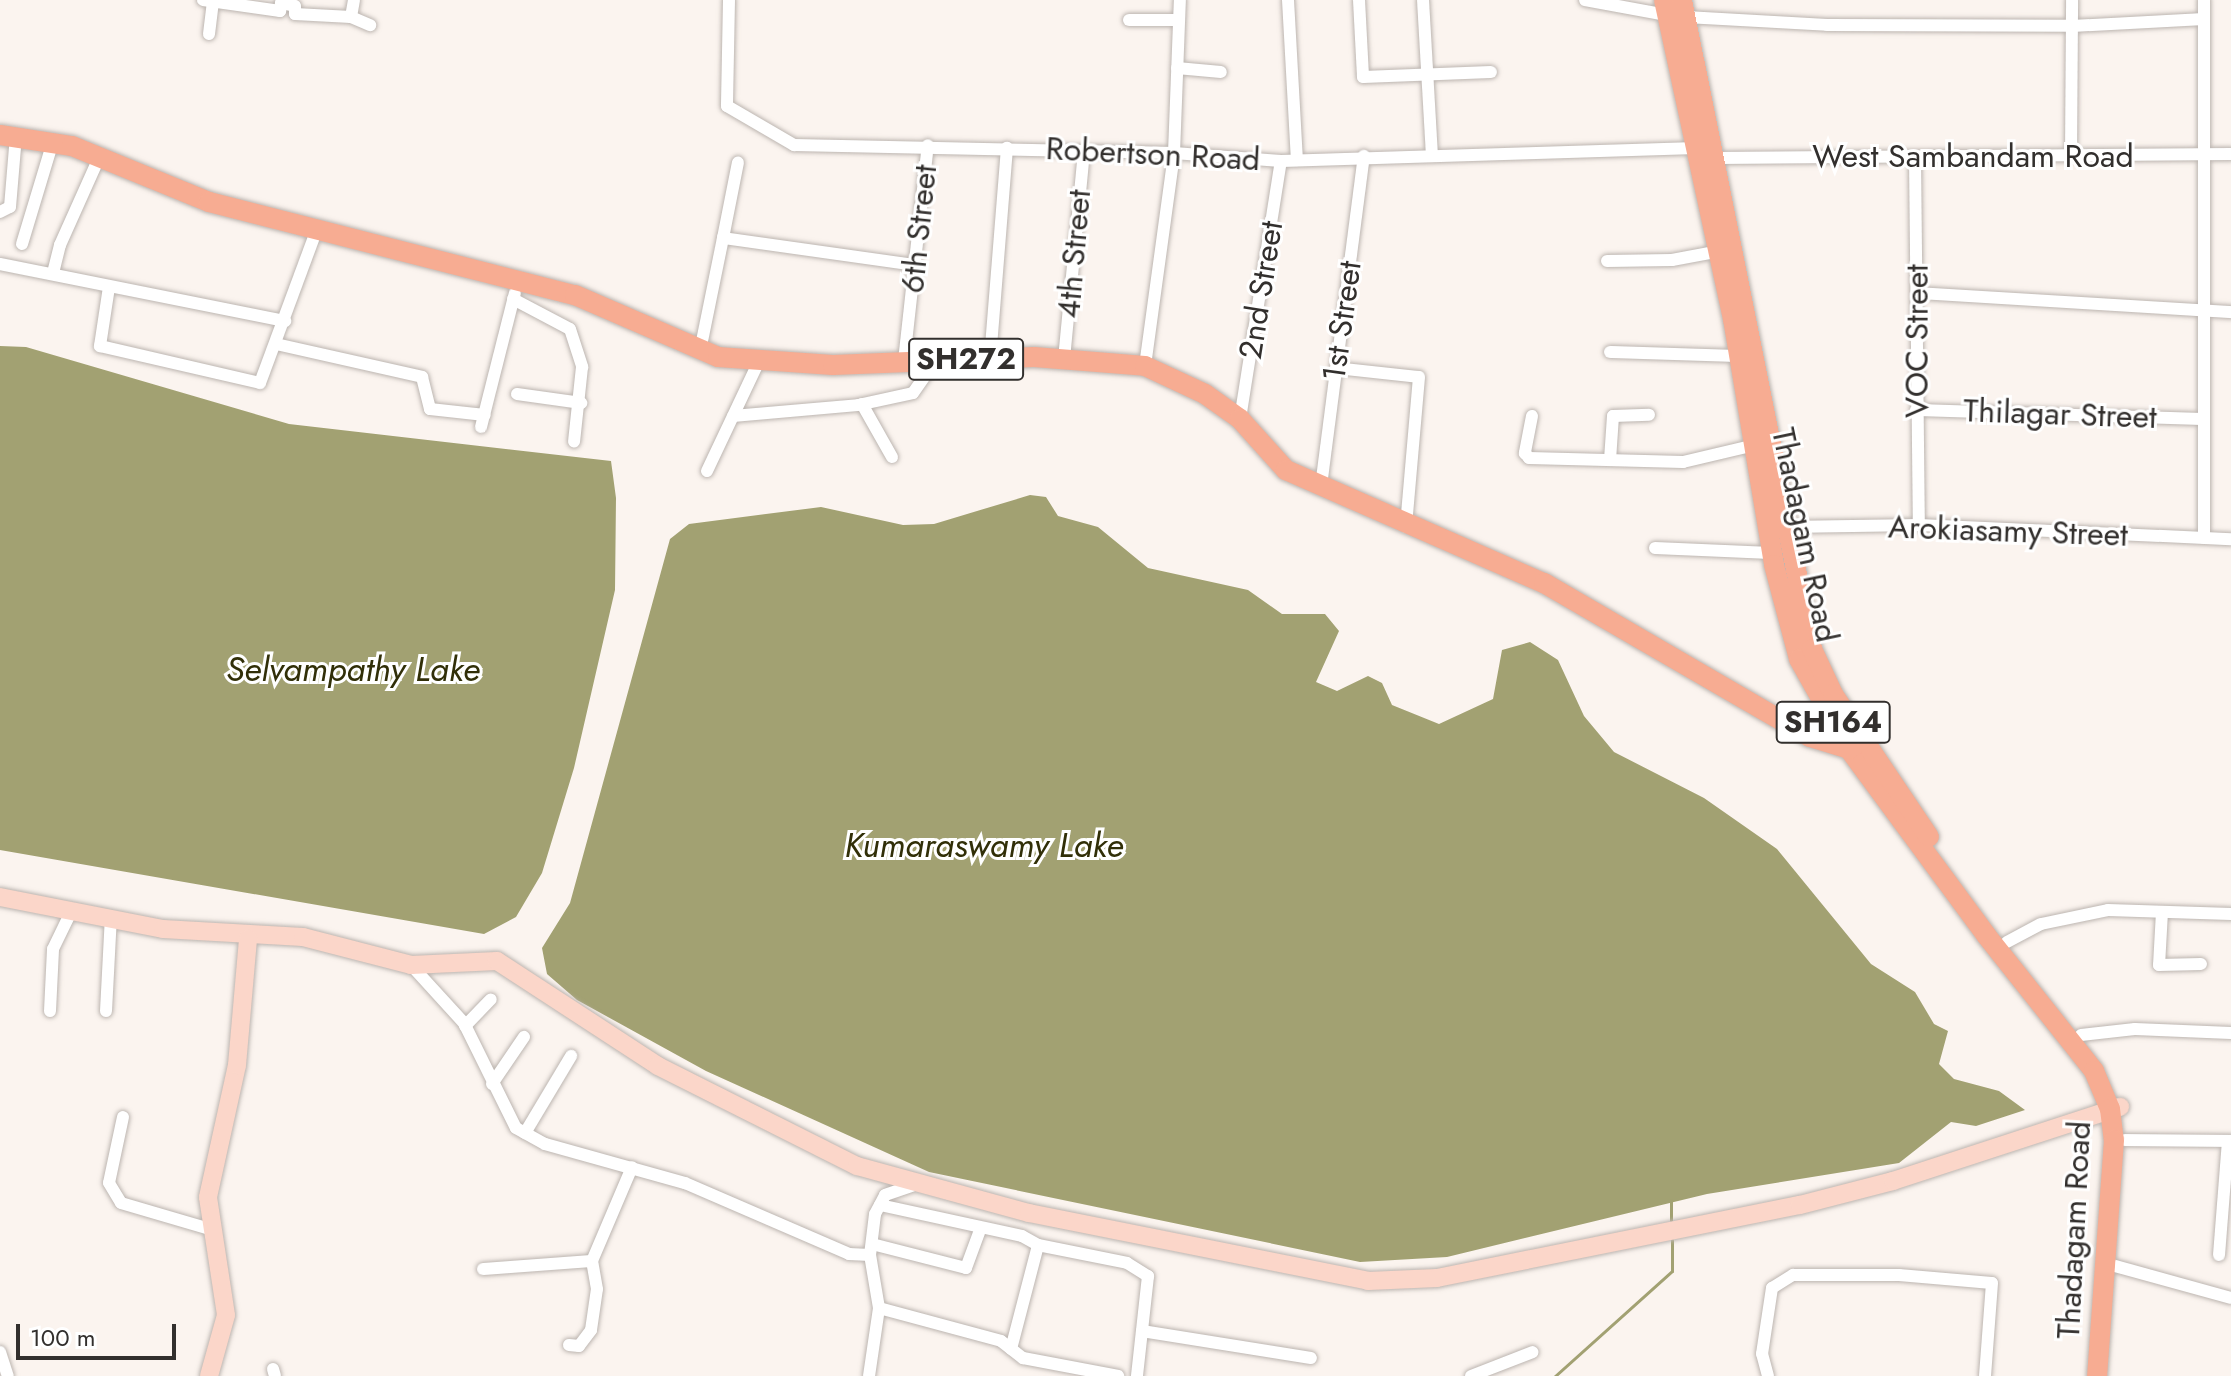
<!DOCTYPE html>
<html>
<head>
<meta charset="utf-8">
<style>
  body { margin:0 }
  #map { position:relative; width:2231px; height:1376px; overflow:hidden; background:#fbf4ef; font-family:Jost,sans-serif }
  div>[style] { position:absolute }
  .water>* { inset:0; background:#a2a172 }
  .stream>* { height:3px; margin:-1.5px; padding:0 1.5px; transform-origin:1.5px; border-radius:1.5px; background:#a2a172 }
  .roads { filter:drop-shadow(0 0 2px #bcb5b0) drop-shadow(0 0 2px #bcb5b0) }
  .street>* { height:12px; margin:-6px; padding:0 6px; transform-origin:6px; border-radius:6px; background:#fff }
  .secondary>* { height:18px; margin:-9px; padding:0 9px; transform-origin:9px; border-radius:9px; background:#fbd6c9 }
  .primary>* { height:20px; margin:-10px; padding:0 10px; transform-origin:10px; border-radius:10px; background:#f7ac92 }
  span { translate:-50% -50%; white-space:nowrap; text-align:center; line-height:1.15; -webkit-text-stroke:6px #fff; paint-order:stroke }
  .shield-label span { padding:2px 6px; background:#fff; border:2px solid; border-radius:6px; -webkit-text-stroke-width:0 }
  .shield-label { font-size:30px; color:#322f2d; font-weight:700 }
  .street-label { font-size:32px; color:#322f2d }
  .water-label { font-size:34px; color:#312f08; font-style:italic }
  .scale { position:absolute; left:16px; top:1324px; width:160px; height:36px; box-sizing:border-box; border:4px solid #322f2d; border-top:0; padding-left:10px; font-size:24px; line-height:28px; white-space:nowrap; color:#322f2d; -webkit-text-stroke:6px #fff; paint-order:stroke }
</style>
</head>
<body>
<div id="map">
  <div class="water">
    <i style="clip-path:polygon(0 346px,26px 347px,289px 424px,611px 461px,616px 498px,615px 590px,574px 768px,542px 873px,516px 917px,484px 934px,0 850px)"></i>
    <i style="clip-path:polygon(1030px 495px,1046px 497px,1058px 516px,1098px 527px,1148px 568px,1248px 590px,1282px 614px,1325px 614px,1339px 631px,1316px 682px,1337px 691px,1368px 676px,1382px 683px,1392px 705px,1439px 724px,1493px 699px,1502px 650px,1530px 642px,1558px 660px,1584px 716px,1614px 752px,1704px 798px,1777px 849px,1871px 964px,1915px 992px,1934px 1024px,1948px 1031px,1939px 1064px,1954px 1079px,1999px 1091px,2025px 1110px,1976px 1126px,1951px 1122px,1899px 1163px,1707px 1194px,1447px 1257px,1360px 1262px,929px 1172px,706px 1071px,577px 1000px,547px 974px,542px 948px,570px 903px,670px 539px,689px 524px,821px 507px,903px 525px,934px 524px)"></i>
  </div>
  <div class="stream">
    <i style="left:1671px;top:1200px;width:20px;rotate:90deg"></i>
    <i style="left:1555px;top:1376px;width:157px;rotate:-41.9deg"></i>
    <i style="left:1672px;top:1271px;width:31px;rotate:-90deg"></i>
  </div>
  <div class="roads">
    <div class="street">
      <i style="left:203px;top:0;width:78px;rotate:8.1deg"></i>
      <i style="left:280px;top:11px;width:8px;rotate:-83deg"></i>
      <i style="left:281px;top:3px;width:14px;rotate:12deg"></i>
      <i style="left:295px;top:6px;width:8px;rotate:90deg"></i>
      <i style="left:295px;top:14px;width:56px;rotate:3.1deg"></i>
      <i style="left:351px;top:17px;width:21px;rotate:23deg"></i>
      <i style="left:729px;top:0;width:106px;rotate:91.1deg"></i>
      <i style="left:727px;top:106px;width:78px;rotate:30.2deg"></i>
      <i style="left:794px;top:145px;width:380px;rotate:1.2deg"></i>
      <i style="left:1174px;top:153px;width:107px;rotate:4.3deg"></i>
      <i style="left:1281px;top:161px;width:415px;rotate:-1.8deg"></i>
      <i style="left:1696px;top:148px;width:22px;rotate:27deg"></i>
      <i style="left:1716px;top:158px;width:515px;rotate:-0.45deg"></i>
      <i style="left:1288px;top:0;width:160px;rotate:86.8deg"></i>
      <i style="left:1359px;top:0;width:77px;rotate:87deg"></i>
      <i style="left:1363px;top:77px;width:128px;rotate:-2.2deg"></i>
      <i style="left:1423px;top:0;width:154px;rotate:86.7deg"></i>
      <i style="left:1585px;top:0;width:83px;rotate:10.4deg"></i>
      <i style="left:351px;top:17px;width:17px;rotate:-80deg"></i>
      <i style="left:1686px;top:17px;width:141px;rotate:3.2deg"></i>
      <i style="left:1827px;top:25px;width:245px;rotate:0.2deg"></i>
      <i style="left:2072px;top:26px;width:132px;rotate:-3deg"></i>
      <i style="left:1129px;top:20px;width:50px"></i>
      <i style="left:209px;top:34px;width:34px;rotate:-83deg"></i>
      <i style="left:1177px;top:68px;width:44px;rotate:5.2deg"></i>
      <i style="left:2071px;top:156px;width:156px;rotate:-89.6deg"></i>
      <i style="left:1915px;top:157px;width:368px;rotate:89.4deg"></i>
      <i style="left:0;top:212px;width:11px;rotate:-27deg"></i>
      <i style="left:10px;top:207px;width:72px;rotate:-85.2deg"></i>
      <i style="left:723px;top:238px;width:77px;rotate:-78.8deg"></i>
      <i style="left:22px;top:244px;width:108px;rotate:-73.2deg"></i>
      <i style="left:1607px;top:261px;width:65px;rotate:-0.9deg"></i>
      <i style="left:1672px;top:260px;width:49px;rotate:-10.6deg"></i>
      <i style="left:0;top:264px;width:291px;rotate:11.3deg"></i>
      <i style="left:53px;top:273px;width:29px;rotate:-76deg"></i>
      <i style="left:60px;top:245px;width:95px;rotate:-65.9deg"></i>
      <i style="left:109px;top:287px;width:60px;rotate:98.7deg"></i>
      <i style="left:100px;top:346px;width:164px;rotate:13deg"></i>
      <i style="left:260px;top:383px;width:161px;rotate:-69.7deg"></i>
      <i style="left:1918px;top:293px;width:314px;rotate:3.5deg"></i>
      <i style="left:513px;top:299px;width:64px;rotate:27.8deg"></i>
      <i style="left:570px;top:329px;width:40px;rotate:72deg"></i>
      <i style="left:582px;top:367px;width:75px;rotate:96.1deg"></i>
      <i style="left:276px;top:344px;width:150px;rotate:12.7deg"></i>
      <i style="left:422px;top:377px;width:33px;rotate:76deg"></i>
      <i style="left:430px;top:409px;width:55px;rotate:6.2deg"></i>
      <i style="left:700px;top:351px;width:115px;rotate:-78.5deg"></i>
      <i style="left:723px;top:238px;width:194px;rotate:8deg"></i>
      <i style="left:1610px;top:352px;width:129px;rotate:1.8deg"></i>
      <i style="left:990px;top:359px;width:212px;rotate:-85.4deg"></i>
      <i style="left:1064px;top:359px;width:210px;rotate:-84.5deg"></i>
      <i style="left:904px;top:361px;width:217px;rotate:-83.7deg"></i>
      <i style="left:1145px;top:366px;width:215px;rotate:-82.2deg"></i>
      <i style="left:1174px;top:153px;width:153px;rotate:-87.8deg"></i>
      <i style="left:1336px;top:368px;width:83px;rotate:6.2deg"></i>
      <i style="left:1419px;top:377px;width:150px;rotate:95deg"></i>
      <i style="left:517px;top:394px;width:65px;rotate:8deg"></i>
      <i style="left:862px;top:404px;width:61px;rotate:60.5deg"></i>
      <i style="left:1916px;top:410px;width:288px;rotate:1.8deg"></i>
      <i style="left:733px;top:416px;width:125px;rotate:-5deg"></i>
      <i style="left:858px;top:405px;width:56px;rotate:-12.3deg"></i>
      <i style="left:913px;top:393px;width:40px;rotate:-55.1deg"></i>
      <i style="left:1532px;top:416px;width:38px;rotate:101deg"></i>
      <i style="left:1525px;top:453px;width:6px;rotate:51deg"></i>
      <i style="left:1529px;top:458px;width:154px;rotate:1.5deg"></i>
      <i style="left:1683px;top:462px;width:74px;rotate:-13.3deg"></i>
      <i style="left:1240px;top:419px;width:261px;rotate:-81deg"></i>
      <i style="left:481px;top:427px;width:138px;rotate:-75.8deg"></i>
      <i style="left:1610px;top:460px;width:44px;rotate:-86.1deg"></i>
      <i style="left:1613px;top:416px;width:36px;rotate:-2deg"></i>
      <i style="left:707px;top:471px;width:122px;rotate:-64.7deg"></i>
      <i style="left:1321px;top:486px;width:333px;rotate:-82.6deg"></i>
      <i style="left:1786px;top:527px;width:133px;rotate:-0.9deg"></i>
      <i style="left:1919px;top:525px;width:312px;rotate:2.6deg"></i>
      <i style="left:2204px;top:538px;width:538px;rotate:-90deg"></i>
      <i style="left:1655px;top:548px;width:116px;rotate:2.5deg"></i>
      <i style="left:2162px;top:912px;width:53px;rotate:93.2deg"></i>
      <i style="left:2159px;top:965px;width:42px;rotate:-1.4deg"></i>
      <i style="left:2007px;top:942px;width:38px;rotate:-28deg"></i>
      <i style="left:2041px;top:924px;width:68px;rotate:-11.8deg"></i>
      <i style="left:2108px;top:910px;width:123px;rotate:1.9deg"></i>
      <i style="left:411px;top:965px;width:79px;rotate:47.6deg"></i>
      <i style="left:464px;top:1023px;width:117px;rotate:63.7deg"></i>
      <i style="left:516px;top:1128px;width:33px;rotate:29deg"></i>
      <i style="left:545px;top:1144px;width:145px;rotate:15.6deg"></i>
      <i style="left:685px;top:1183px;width:179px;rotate:23.4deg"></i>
      <i style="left:849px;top:1254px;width:21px;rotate:3deg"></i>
      <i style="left:50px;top:1011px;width:62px;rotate:-87.2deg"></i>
      <i style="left:53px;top:949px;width:41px;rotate:-64.1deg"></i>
      <i style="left:106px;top:1011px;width:94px;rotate:-87deg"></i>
      <i style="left:465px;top:1026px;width:37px;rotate:-46deg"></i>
      <i style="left:2081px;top:1035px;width:54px;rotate:-6.3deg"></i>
      <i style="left:2135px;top:1029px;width:96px;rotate:2.4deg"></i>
      <i style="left:492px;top:1084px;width:57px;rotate:-55.8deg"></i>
      <i style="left:123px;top:1117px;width:67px;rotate:102deg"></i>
      <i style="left:109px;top:1183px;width:23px;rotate:59deg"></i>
      <i style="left:121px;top:1203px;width:96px;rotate:16.4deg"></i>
      <i style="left:525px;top:1133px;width:90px;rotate:-59.1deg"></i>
      <i style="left:2125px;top:1140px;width:106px;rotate:0.5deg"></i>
      <i style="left:880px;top:1205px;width:145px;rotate:12.3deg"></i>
      <i style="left:1022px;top:1236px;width:21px;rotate:29deg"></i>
      <i style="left:872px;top:1244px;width:97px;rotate:14.3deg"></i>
      <i style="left:966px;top:1268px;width:40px;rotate:-69.8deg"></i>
      <i style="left:2219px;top:1255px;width:114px;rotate:-85.5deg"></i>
      <i style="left:2115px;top:1266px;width:120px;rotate:15.4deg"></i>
      <i style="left:483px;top:1269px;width:109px;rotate:-4.2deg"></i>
      <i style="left:592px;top:1261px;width:102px;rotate:-66.9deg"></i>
      <i style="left:879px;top:1308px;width:126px;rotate:15.1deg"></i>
      <i style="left:1001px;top:1341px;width:28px;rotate:38deg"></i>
      <i style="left:1023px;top:1358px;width:97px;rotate:10.7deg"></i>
      <i style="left:1142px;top:1331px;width:171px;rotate:9.1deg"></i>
      <i style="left:569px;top:1345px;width:10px;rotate:6deg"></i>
      <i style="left:579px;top:1346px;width:20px;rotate:-53deg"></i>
      <i style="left:591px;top:1330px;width:41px;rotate:-81.7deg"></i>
      <i style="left:597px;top:1289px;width:28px;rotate:-100deg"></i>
      <i style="left:1011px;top:1349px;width:107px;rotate:-75.4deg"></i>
      <i style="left:1038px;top:1245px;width:91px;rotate:11.4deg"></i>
      <i style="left:1127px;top:1263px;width:25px;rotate:32deg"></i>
      <i style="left:1148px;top:1276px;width:101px;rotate:96.3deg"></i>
      <i style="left:0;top:1352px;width:25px;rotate:72deg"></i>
      <i style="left:273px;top:1369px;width:7px;rotate:74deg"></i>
      <i style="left:869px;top:1376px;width:69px;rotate:-81.6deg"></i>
      <i style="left:879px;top:1308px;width:54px;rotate:-99.6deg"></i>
      <i style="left:870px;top:1255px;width:41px;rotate:-83deg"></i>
      <i style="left:875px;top:1214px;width:21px;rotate:-62deg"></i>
      <i style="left:885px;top:1195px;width:37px;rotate:-19deg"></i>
      <i style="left:1471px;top:1376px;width:66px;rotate:-21.2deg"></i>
      <i style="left:1768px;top:1376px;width:23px;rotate:-105deg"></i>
      <i style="left:1762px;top:1354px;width:67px;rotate:-81.4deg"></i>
      <i style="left:1772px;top:1288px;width:25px;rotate:-32deg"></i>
      <i style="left:1793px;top:1275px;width:106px"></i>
      <i style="left:1899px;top:1275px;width:93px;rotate:4.9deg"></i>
      <i style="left:1992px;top:1283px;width:93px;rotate:94.3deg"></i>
    </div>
    <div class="secondary">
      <i style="left:0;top:897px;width:166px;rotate:11.1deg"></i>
      <i style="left:163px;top:929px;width:140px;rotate:3.3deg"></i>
      <i style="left:303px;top:937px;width:112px;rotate:14.5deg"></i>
      <i style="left:411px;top:965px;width:86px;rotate:-2.7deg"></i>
      <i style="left:497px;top:961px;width:192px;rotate:33.1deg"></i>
      <i style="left:658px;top:1066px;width:223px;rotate:26.7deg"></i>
      <i style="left:857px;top:1166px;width:178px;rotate:15.3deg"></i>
      <i style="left:1029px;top:1213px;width:346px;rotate:11.3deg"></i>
      <i style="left:1368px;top:1281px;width:69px;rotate:-2.5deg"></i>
      <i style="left:1437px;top:1278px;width:370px;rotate:-11.4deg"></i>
      <i style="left:1800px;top:1205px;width:96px;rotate:-14.5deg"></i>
      <i style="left:1893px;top:1181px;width:239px;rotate:-18.1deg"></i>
      <i style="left:209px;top:1376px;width:63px;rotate:-74.4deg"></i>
      <i style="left:226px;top:1315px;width:119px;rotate:-98.7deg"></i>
      <i style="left:208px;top:1197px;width:135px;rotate:-77.6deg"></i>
      <i style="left:237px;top:1065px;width:127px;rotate:-85deg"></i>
    </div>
    <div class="primary">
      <i style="left:1664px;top:0;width:326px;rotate:77.8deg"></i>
      <i style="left:1733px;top:319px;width:249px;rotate:80.5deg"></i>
      <i style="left:1774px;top:565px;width:97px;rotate:75.1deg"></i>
      <i style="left:1799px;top:659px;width:103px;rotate:60.9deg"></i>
      <i style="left:1849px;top:749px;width:231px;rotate:53.6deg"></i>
      <i style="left:1986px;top:935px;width:174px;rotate:51.5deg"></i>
      <i style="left:2094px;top:1071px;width:41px;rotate:67.2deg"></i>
      <i style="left:2110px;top:1109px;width:31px;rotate:83deg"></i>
      <i style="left:2114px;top:1140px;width:237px;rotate:94.1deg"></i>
      <i style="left:1682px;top:0;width:662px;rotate:78.67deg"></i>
      <i style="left:1812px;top:649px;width:50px;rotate:65deg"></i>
      <i style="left:1833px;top:694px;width:172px;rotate:56.1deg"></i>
      <i style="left:0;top:135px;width:73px;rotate:8.7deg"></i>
      <i style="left:72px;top:146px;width:148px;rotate:22.2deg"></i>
      <i style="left:209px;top:202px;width:378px;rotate:14.3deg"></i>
      <i style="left:575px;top:295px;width:156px;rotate:23.4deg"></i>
      <i style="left:718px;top:357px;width:115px;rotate:4deg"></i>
      <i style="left:833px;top:365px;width:201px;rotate:-2.3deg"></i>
      <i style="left:1034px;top:357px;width:111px;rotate:4.6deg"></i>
      <i style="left:1145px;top:366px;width:66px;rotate:25deg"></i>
      <i style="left:1205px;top:394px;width:43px;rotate:35.5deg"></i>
      <i style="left:1240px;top:419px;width:69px;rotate:48deg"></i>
      <i style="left:1286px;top:470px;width:282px;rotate:23.7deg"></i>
      <i style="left:1544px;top:583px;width:307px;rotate:30.1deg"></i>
      <i style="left:1810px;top:737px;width:41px;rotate:17.1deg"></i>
      <i style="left:1849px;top:749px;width:16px;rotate:-38deg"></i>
    </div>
  </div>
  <div class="shield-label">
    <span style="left:966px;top:359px">SH272</span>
    <span style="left:1833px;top:722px">SH164</span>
  </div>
  <div class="street-label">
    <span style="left:1153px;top:154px;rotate:3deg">Robertson Road</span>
    <span style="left:1973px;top:156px">West Sambandam Road</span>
    <span style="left:919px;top:229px;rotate:-84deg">6th Street</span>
    <span style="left:1074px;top:254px;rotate:-85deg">4th Street</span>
    <span style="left:1261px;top:290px;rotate:-81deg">2nd Street</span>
    <span style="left:1342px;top:321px;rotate:-82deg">1st Street</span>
    <span style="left:1917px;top:341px;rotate:-90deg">VOC Street</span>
    <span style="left:2060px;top:414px;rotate:2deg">Thilagar Street</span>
    <span style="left:2008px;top:531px;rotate:2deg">Arokiasamy Street</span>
    <span style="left:1805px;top:535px;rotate:78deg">Thadagam Road</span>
    <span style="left:2074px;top:1230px;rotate:-87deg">Thadagam Road</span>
  </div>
  <div class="water-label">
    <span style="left:353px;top:670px">Selvampathy Lake</span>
    <span style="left:984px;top:846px">Kumaraswamy Lake</span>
  </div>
  <div class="scale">100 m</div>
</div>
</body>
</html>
